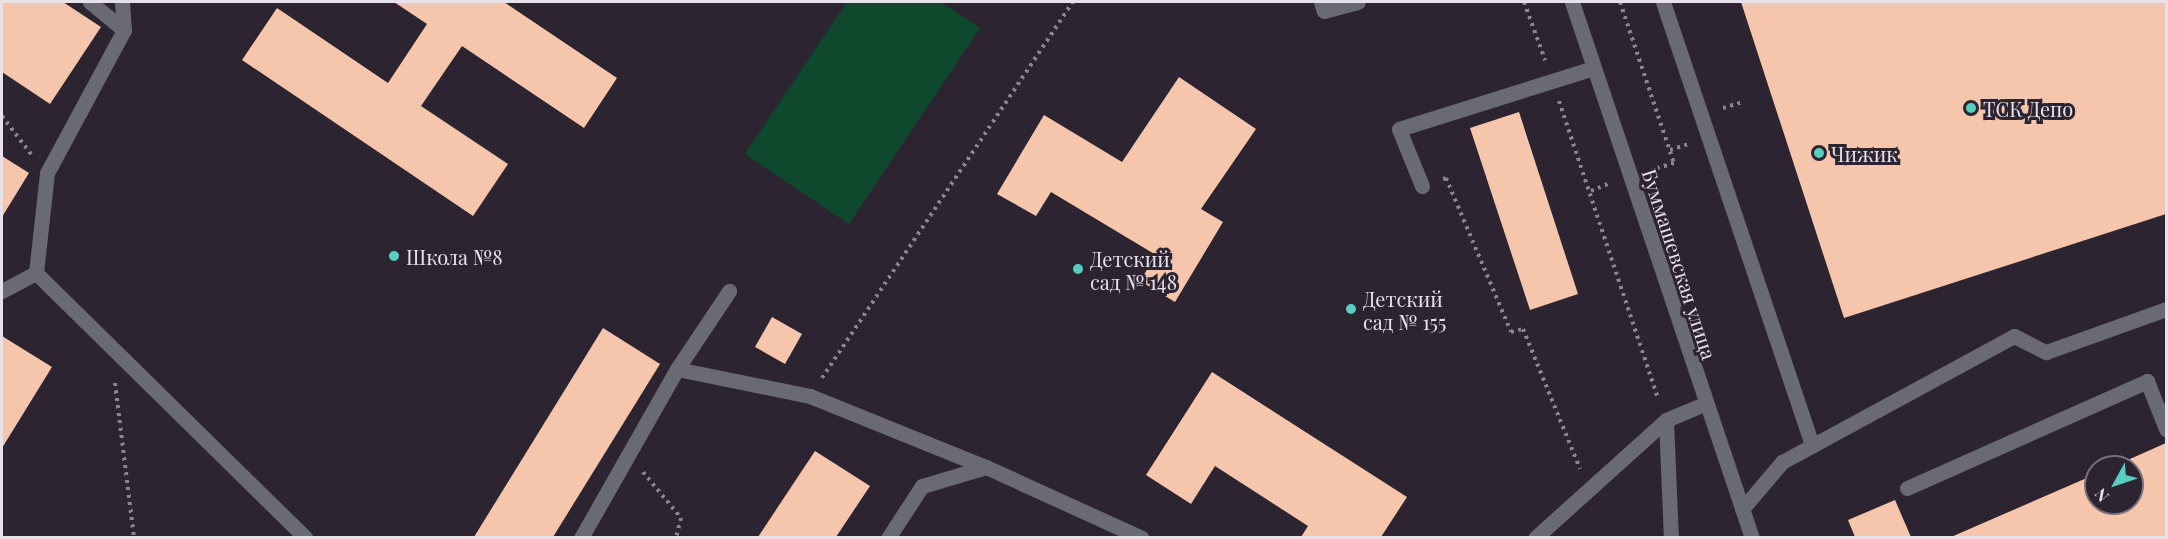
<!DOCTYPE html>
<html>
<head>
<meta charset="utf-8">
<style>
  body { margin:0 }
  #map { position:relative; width:2168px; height:539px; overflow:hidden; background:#2c2431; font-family:"Playfair Display",serif }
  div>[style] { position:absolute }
  .green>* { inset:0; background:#0e492e }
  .building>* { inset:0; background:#f5c6ab }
  .path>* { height:4px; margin-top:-2px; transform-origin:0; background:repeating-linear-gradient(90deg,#8c8590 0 3px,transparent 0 7.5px) }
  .minor>* { height:15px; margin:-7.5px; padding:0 7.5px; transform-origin:7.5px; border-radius:7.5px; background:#6a6a72 }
  .dots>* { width:16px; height:16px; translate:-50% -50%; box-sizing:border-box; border:3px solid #2c2431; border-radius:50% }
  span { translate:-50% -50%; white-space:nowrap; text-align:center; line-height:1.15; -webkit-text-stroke:6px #2c2431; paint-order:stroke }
  .poi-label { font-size:20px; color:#e6e1ea }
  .left { translate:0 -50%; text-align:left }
  .street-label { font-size:20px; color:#e6e1ea }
  .frame { position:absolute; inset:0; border:3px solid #e6e1ea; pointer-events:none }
  .north { position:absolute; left:2084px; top:455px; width:60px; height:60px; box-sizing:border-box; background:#2c2431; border:2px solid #76707b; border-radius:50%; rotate:230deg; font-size:16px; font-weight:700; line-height:24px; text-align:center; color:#e6e1ea }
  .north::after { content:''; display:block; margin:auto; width:21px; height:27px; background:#58cec1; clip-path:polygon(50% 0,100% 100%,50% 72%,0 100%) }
</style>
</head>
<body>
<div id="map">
  <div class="green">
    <i style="clip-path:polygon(847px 2px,941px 2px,980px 28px,849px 224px,745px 154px)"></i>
  </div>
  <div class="building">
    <i style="clip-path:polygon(2px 2px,63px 2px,101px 27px,50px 104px,2px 72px)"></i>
    <i style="clip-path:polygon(394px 2px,504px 2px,617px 78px,584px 128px,462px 46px,421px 106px,508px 164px,473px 216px,242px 60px,277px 8px,388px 83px,427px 24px)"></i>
    <i style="clip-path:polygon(1741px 2px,2166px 2px,2166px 214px,1844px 318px)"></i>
    <i style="clip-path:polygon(1179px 77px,1256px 129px,1201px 209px,1223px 222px,1175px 302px,1140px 281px,1156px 255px,1051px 192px,1036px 216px,997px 194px,1044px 115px,1122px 162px)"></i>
    <i style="clip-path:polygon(1519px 112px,1578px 294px,1530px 310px,1470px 128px)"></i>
    <i style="clip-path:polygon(2px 156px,29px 173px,2px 217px)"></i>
    <i style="clip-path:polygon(772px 317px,802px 334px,785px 364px,755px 347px)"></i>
    <i style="clip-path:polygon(603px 328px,660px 364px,553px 537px,474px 537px)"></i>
    <i style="clip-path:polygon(2px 336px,52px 367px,2px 448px)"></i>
    <i style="clip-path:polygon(1212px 372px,1407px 497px,1381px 537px,1301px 537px,1308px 526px,1215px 466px,1191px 504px,1146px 475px)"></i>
    <i style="clip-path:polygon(2166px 443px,2166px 537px,1951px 537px,2096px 474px,2096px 503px,2132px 503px,2132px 467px,2112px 467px)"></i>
    <i style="clip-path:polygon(815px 451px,870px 486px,836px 537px,758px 537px)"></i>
    <i style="clip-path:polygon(1895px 500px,1911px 537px,1855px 537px,1848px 520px)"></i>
  </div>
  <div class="path">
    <i style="left:1524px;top:2px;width:62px;rotate:70.1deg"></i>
    <i style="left:1620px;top:2px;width:170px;rotate:71.5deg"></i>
    <i style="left:1674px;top:163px;width:24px;rotate:163deg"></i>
    <i style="left:1559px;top:101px;width:314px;rotate:71.6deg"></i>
    <i style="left:1723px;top:108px;width:21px;rotate:-17deg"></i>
    <i style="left:2px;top:116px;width:48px;rotate:52.7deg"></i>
    <i style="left:1670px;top:150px;width:20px;rotate:-18deg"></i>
    <i style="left:1443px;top:179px;width:3px;rotate:-18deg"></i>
    <i style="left:1446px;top:178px;width:167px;rotate:67.1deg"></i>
    <i style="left:1511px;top:332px;width:12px;rotate:-14deg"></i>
    <i style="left:1523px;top:329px;width:151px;rotate:67.8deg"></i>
    <i style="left:1591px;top:191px;width:21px;rotate:-23deg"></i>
    <i style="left:822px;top:378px;width:452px;rotate:-56.3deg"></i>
    <i style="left:115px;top:383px;width:156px;rotate:83deg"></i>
    <i style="left:643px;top:472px;width:60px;rotate:50.4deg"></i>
    <i style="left:681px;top:518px;width:21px;rotate:104deg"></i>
  </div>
  <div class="minor">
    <i style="left:90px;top:2px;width:44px;rotate:39.5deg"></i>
    <i style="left:122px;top:2px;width:28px;rotate:86deg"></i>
    <i style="left:124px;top:30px;width:162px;rotate:118.3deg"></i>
    <i style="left:47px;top:173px;width:101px;rotate:96.3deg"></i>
    <i style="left:36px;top:273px;width:378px;rotate:44.5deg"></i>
    <i style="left:1321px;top:2px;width:9px;rotate:72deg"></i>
    <i style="left:1324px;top:11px;width:35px;rotate:-15deg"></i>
    <i style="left:1572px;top:2px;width:565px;rotate:71.44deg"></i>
    <i style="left:1663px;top:2px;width:468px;rotate:71.4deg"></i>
    <i style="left:1422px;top:186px;width:61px;rotate:-112deg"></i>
    <i style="left:1399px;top:129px;width:204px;rotate:-17.4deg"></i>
    <i style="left:2px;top:291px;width:38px;rotate:-28deg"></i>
    <i style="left:677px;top:369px;width:94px;rotate:-56.3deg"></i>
    <i style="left:1666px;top:420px;width:118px;rotate:87.6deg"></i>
    <i style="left:1907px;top:488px;width:263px;rotate:-24deg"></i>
    <i style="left:2147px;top:381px;width:52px;rotate:68.4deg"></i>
    <i style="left:1742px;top:509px;width:62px;rotate:-49.6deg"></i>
    <i style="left:1782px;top:462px;width:264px;rotate:-28.5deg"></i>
    <i style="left:2014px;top:336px;width:36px;rotate:27deg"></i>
    <i style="left:2046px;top:352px;width:127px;rotate:-19.7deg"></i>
    <i style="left:581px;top:538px;width:194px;rotate:-60.4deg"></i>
    <i style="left:677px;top:369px;width:136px;rotate:11.5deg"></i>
    <i style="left:810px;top:396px;width:190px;rotate:22deg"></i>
    <i style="left:986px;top:467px;width:171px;rotate:24.5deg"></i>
    <i style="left:888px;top:538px;width:62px;rotate:-56.8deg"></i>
    <i style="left:922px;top:486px;width:67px;rotate:-16.5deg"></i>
    <i style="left:1535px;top:538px;width:176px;rotate:-42deg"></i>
    <i style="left:1666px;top:420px;width:41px;rotate:-22.8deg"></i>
  </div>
  <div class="dots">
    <i style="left:1971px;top:108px;background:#58cec1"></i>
    <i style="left:1819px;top:153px;background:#58cec1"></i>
    <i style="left:394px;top:256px;background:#58cec1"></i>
    <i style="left:1078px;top:269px;background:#58cec1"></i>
    <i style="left:1351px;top:309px;background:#58cec1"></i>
  </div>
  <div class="poi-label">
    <span class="left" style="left:1983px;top:108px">ТСК Депо</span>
    <span class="left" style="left:1831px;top:153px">Чижик</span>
    <span class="left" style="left:406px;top:256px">Школа №8</span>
    <span class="left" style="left:1090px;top:270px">Детский<br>сад № 148</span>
    <span class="left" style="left:1363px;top:310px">Детский<br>сад № 155</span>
  </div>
  <div class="street-label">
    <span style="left:1680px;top:264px;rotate:72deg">Буммашевская улица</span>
  </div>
  <div class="frame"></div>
  <div class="north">N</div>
</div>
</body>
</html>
